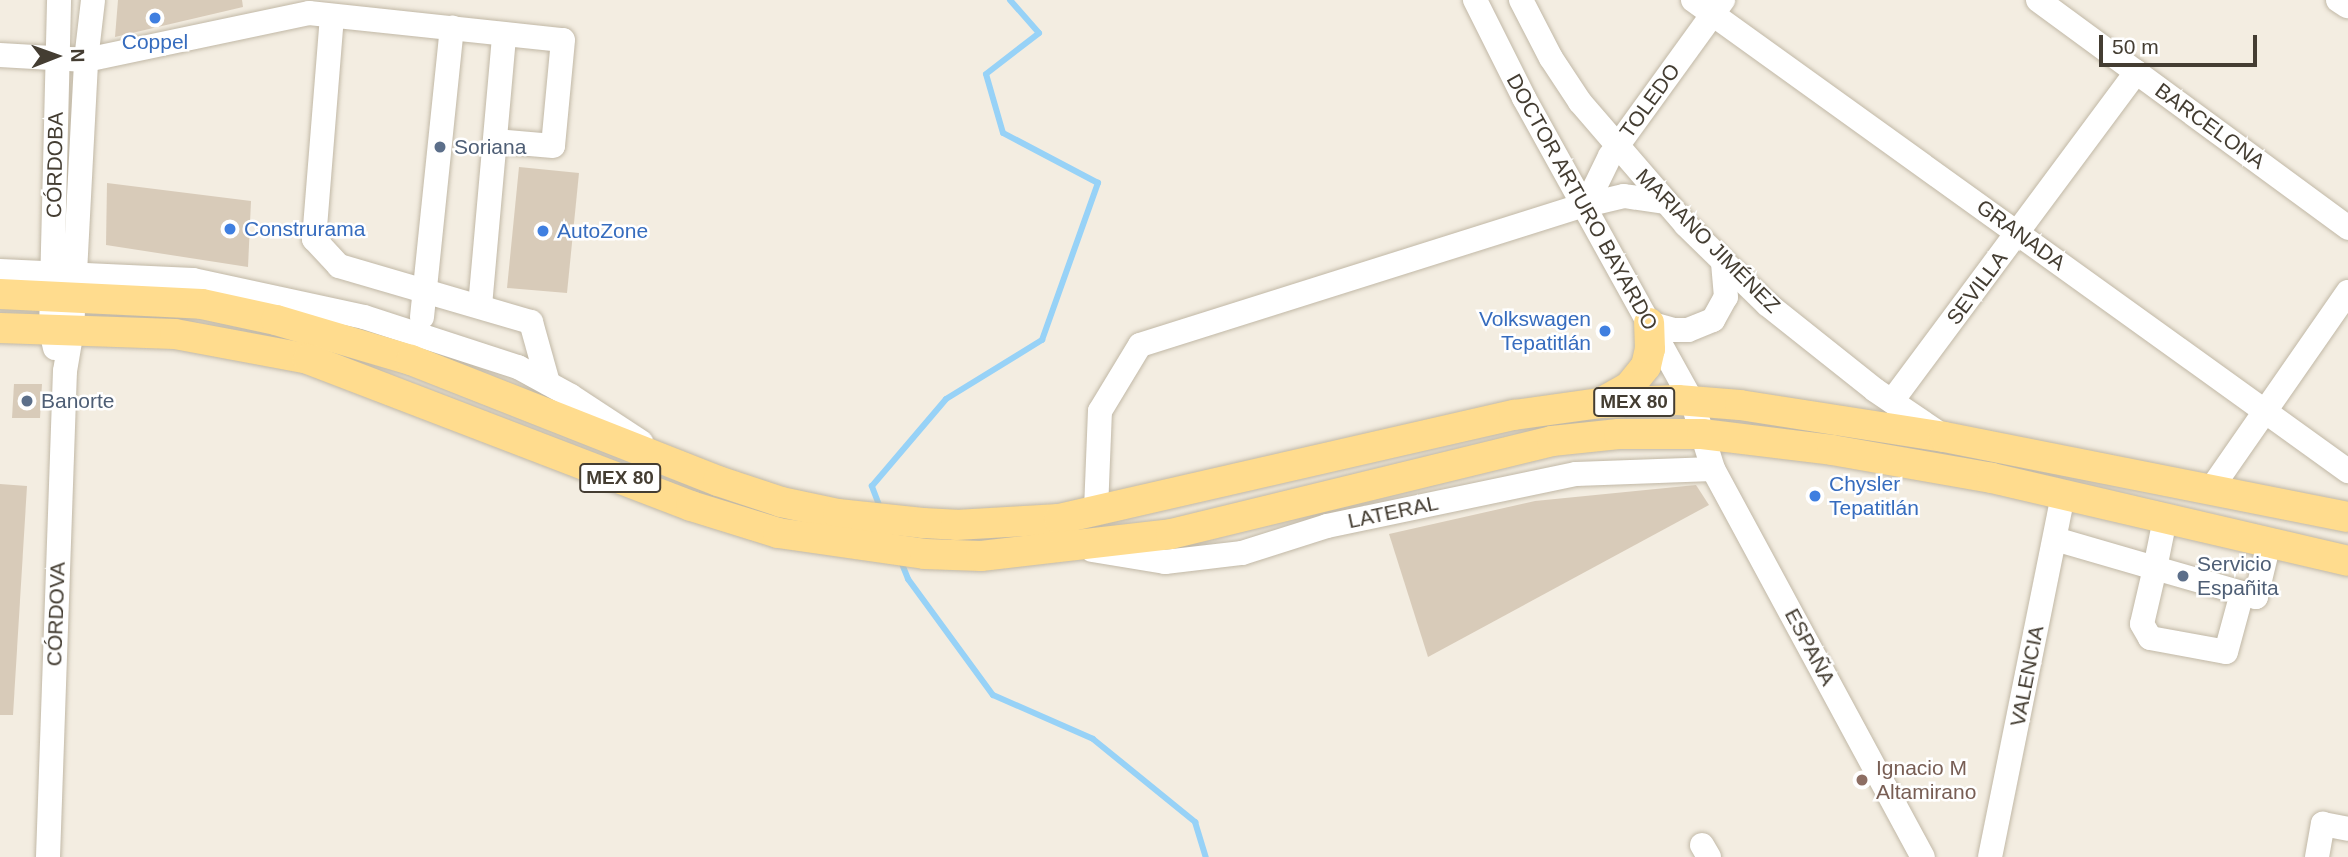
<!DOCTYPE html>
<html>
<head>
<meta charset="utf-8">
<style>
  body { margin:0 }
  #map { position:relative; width:2348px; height:857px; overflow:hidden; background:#f3ede1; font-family:Arial,sans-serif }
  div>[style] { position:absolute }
  .stream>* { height:6px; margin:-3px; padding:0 3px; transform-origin:3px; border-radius:3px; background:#97d2f7 }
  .building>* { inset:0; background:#d8cbb9 }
  .roads { filter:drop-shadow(0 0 2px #c1b8a6) drop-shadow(0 0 2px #c1b8a6) }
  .minor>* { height:24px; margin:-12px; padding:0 12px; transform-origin:12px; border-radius:12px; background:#fff }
  .major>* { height:30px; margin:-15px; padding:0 15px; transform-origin:15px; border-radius:15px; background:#ffdc8e }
  .dots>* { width:19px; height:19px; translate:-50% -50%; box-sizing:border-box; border:4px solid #fff; border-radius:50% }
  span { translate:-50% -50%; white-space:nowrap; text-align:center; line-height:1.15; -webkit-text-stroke:5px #fff; paint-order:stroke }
  .shield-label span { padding:2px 5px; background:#fff; border:2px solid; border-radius:5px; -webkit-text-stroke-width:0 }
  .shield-label { font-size:19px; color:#443d32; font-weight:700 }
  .shop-label { font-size:21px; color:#366cbe }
  .left { translate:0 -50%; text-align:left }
  .right { translate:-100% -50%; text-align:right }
  .street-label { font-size:21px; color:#443d32 }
  .service-label { font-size:21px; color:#4e5e75 }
  .education-label { font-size:21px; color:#785e54 }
  .north { position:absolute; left:21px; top:21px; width:70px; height:70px; -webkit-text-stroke:5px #fff; paint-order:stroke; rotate:89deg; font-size:19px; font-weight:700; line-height:28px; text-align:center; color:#443d32 }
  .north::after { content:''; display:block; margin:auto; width:24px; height:32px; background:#443d32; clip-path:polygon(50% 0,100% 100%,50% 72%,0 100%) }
  .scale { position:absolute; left:2099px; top:35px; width:158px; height:32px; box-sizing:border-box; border:4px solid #443d32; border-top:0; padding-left:9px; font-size:21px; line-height:24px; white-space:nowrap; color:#443d32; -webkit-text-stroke:5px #fff; paint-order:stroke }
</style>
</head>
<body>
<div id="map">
  <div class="stream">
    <i style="left:881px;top:510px;width:26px;rotate:-111deg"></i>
    <i style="left:872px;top:486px;width:114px;rotate:-49.6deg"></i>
    <i style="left:946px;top:399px;width:113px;rotate:-31.6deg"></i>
    <i style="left:1042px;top:340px;width:167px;rotate:-70.4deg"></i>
    <i style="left:1098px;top:183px;width:107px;rotate:-152.2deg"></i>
    <i style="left:1003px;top:133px;width:61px;rotate:-106.1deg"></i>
    <i style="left:986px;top:74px;width:67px;rotate:-37.7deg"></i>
    <i style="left:1039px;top:33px;width:44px;rotate:-131.3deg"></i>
    <i style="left:900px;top:559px;width:22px;rotate:68deg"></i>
    <i style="left:908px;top:579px;width:144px;rotate:53.8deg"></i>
    <i style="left:993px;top:695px;width:109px;rotate:23.7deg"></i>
    <i style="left:1093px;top:739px;width:132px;rotate:39.1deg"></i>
    <i style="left:1195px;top:822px;width:37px;rotate:73deg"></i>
  </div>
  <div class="building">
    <i style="clip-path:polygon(118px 0,242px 0,243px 7px,115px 37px)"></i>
    <i style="clip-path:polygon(519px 167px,579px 173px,567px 293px,507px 288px)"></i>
    <i style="clip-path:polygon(107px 183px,251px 201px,248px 267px,106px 245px)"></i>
    <i style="clip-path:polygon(14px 384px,42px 384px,40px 418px,12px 418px)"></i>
    <i style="clip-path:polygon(0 484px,27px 486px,13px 715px,0 715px)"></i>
    <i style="clip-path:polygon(1696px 485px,1709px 505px,1428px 657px,1389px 534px,1535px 501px)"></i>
  </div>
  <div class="roads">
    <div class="minor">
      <i style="left:1475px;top:0;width:110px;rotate:63.4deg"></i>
      <i style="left:1524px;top:98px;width:346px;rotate:61deg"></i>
      <i style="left:1692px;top:401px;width:71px;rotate:72.8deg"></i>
      <i style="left:1713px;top:469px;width:441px;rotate:61.6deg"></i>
      <i style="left:1521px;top:0;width:65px;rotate:62.7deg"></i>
      <i style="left:1551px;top:58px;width:53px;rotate:56.6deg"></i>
      <i style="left:1580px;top:102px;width:162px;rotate:49.2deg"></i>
      <i style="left:1686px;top:225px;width:113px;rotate:44.3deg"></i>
      <i style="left:1767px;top:304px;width:138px;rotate:38.5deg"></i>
      <i style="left:1875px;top:390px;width:82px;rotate:34.1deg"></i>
      <i style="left:1693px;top:0;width:807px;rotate:35.72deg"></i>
      <i style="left:2038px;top:0;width:385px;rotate:36.3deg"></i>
      <i style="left:2338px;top:0;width:11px;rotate:34deg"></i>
      <i style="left:332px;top:16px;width:224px;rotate:94.6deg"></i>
      <i style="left:314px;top:239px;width:37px;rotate:47deg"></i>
      <i style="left:339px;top:266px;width:200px;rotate:16.3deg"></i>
      <i style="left:531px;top:322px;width:63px;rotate:74.4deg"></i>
      <i style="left:0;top:55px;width:86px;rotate:3.3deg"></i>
      <i style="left:86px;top:60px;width:228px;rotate:-11.9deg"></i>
      <i style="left:309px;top:13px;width:255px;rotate:6.1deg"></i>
      <i style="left:563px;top:40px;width:106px;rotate:95.4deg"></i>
      <i style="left:553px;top:146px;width:58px;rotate:-175.1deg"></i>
      <i style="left:1582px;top:206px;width:14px;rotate:-51deg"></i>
      <i style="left:1591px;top:195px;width:43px;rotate:-64deg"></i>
      <i style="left:1610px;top:156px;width:193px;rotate:-54.1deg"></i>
      <i style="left:0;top:271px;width:193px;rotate:2.7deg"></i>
      <i style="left:193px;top:280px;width:175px;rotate:12.2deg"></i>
      <i style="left:364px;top:317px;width:162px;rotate:18deg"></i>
      <i style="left:518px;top:367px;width:60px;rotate:28.7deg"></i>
      <i style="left:571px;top:396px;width:84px;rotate:33.3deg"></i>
      <i style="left:480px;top:306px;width:271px;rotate:-84.9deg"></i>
      <i style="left:422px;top:317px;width:291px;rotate:-84.1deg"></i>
      <i style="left:1649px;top:323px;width:25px;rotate:16deg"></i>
      <i style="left:1673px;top:330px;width:15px"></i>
      <i style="left:1688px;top:330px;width:27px;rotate:-22deg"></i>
      <i style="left:1713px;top:320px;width:26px;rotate:-61deg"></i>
      <i style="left:1726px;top:297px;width:34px;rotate:-95deg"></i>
      <i style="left:55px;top:348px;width:18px;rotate:-103deg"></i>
      <i style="left:51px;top:330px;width:330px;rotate:-88.6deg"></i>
      <i style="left:1892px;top:401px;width:410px;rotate:-53.4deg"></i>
      <i style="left:2211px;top:489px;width:240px;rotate:-55.2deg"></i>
      <i style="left:1096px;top:510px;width:99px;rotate:-87.7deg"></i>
      <i style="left:1100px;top:411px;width:77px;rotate:-58.8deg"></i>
      <i style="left:1140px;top:345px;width:463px;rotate:-17.5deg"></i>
      <i style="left:1582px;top:206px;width:43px;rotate:-13.4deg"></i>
      <i style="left:1624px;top:196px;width:41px;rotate:8.3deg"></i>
      <i style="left:2165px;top:519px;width:50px;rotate:101.5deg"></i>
      <i style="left:2155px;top:568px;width:105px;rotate:16deg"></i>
      <i style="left:2256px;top:597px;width:56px;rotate:-76.5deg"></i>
      <i style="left:2055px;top:539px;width:104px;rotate:16.2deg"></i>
      <i style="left:2155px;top:568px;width:57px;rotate:103.1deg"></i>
      <i style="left:2142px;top:624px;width:16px;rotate:60deg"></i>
      <i style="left:2150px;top:638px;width:77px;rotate:10.4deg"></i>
      <i style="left:2226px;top:652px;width:61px;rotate:-74.8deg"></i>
      <i style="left:1092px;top:550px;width:74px;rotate:9.3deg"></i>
      <i style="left:1165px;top:562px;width:78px;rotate:-6.7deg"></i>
      <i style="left:1242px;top:553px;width:89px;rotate:-17.6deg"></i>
      <i style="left:1327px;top:526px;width:254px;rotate:-11.8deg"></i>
      <i style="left:1576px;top:474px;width:137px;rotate:-2.1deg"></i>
      <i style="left:1702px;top:845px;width:14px;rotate:60deg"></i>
      <i style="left:48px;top:857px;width:486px;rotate:-88deg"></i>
      <i style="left:65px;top:371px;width:42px;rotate:-80.3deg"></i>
      <i style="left:72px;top:330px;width:270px;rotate:-87deg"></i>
      <i style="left:86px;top:60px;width:60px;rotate:-83.3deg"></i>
      <i style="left:1990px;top:857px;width:369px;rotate:-78.6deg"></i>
      <i style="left:2317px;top:857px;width:34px;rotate:-80deg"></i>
      <i style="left:2323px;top:824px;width:25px;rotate:11deg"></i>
    </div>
    <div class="major">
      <i style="left:0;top:294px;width:202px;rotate:2.8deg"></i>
      <i style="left:202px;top:304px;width:76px;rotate:12.2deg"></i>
      <i style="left:276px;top:320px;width:141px;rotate:16.5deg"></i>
      <i style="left:411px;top:360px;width:330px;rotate:21.5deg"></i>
      <i style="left:718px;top:481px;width:66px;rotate:18.4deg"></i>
      <i style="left:781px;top:502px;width:58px;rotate:11.9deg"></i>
      <i style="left:838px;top:514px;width:85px;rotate:6deg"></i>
      <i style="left:923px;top:523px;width:33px;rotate:3deg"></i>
      <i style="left:956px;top:525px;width:103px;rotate:-3.3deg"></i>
      <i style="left:1059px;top:519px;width:467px;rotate:-12.9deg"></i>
      <i style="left:1514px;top:415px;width:86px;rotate:-8deg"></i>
      <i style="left:1599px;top:403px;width:79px;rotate:-2.2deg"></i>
      <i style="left:1678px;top:400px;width:62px;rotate:4.6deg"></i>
      <i style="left:1740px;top:405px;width:206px;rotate:8.9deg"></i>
      <i style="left:1944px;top:437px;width:412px;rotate:11.2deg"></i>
      <i style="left:0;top:328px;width:175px;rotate:2deg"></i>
      <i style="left:175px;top:334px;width:135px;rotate:10.6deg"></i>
      <i style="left:308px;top:359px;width:410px;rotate:21deg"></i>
      <i style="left:691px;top:506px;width:91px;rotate:17.2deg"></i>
      <i style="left:778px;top:533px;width:148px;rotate:8.1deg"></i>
      <i style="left:925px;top:554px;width:56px;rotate:2deg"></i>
      <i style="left:981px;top:556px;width:191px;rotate:-6.6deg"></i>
      <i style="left:1171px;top:534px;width:392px;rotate:-13.7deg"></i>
      <i style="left:1552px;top:441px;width:67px;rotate:-6deg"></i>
      <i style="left:1619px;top:434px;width:83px"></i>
      <i style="left:1702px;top:434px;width:131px;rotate:7deg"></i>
      <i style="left:1832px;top:450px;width:162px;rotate:9.9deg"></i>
      <i style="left:1992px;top:478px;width:366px;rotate:13.1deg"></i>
      <i style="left:1602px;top:402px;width:31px;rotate:-29deg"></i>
      <i style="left:1629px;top:387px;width:27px;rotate:-51deg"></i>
      <i style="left:1646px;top:366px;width:17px;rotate:-77deg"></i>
      <i style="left:1650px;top:349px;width:26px;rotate:-92deg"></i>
    </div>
  </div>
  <div class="dots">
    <i style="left:155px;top:18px;background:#3f7fe0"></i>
    <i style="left:440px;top:147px;background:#5c6f8a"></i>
    <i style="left:230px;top:229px;background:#3f7fe0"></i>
    <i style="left:543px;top:231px;background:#3f7fe0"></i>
    <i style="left:1605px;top:331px;background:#3f7fe0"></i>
    <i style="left:27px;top:401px;background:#5c6f8a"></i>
    <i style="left:1815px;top:496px;background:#3f7fe0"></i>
    <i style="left:2183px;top:576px;background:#5c6f8a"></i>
    <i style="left:1862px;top:780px;background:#8d6e63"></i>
  </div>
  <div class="shield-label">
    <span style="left:1634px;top:402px">MEX 80</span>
    <span style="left:620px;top:478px">MEX 80</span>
  </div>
  <div class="shop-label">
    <span style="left:155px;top:42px">Coppel</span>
    <span class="left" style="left:244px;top:229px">Construrama</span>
    <span class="left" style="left:557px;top:231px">AutoZone</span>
    <span class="right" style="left:1591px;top:331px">Volkswagen<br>Tepatitlán</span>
    <span class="left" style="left:1829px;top:496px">Chysler<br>Tepatitlán</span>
  </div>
  <div class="street-label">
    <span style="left:1650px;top:101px;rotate:-54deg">TOLEDO</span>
    <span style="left:2210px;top:126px;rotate:36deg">BARCELONA</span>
    <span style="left:55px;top:165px;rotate:-89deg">CÓRDOBA</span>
    <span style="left:1582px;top:202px;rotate:61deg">DOCTOR ARTURO BAYARDO</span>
    <span style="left:2021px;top:235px;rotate:36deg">GRANADA</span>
    <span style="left:1708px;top:241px;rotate:45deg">MARIANO JIMÉNEZ</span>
    <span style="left:1977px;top:288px;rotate:-53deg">SEVILLA</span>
    <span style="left:1393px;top:512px;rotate:-12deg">LATERAL</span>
    <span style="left:56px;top:614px;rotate:-88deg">CÓRDOVA</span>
    <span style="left:1810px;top:647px;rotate:62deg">ESPAÑA</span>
    <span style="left:2027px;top:676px;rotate:-79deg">VALENCIA</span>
  </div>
  <div class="service-label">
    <span class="left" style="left:454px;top:147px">Soriana</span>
    <span class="left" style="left:41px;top:401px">Banorte</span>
    <span class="left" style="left:2197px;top:576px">Servicio<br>Españita</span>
  </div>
  <div class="education-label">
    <span class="left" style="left:1876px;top:780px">Ignacio M<br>Altamirano</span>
  </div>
  <div class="north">N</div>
  <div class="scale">50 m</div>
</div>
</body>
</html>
